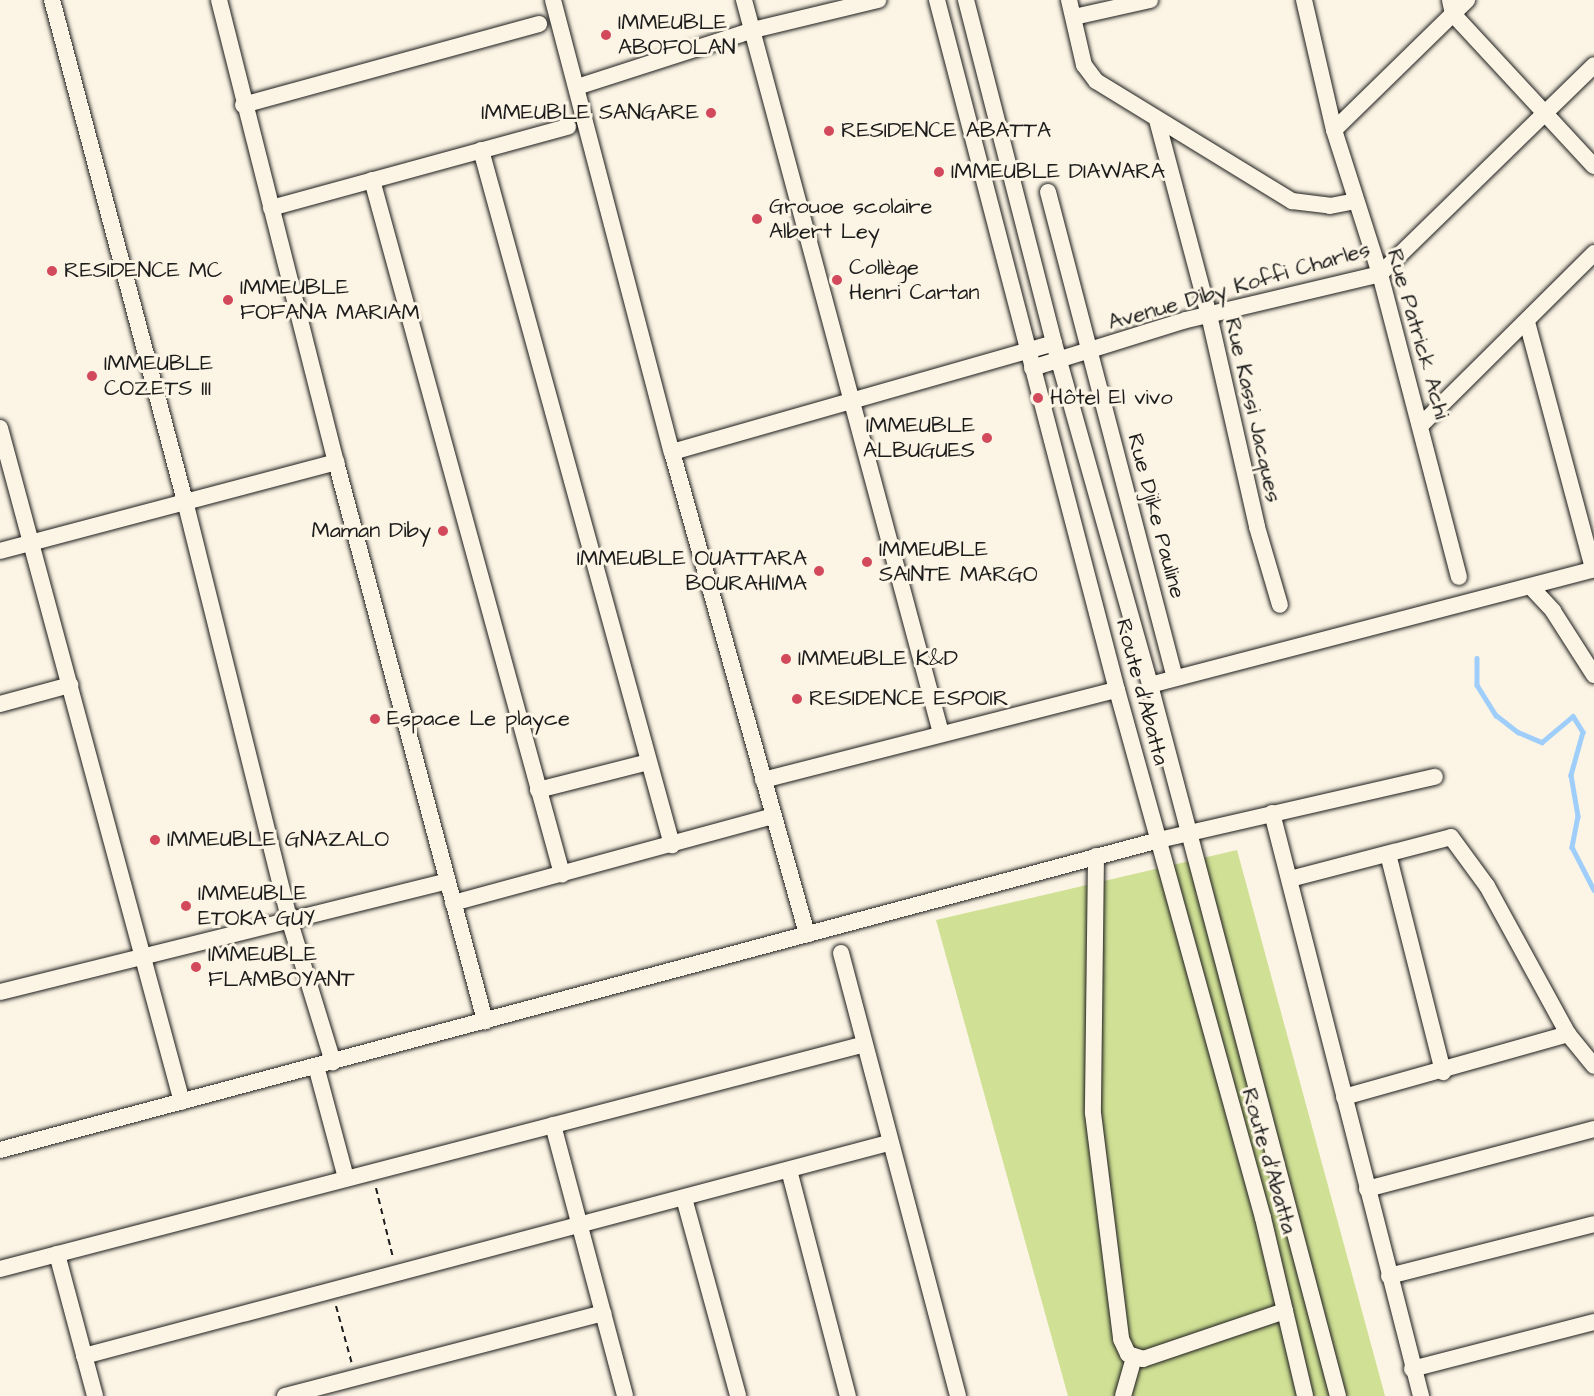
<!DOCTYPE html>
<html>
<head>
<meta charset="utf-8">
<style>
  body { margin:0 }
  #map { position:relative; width:1594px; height:1396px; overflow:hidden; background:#fcf5e5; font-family:"Architects Daughter",sans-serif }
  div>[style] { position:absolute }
  .green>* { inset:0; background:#d0e094 }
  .stream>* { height:4.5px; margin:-2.25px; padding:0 2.25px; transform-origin:2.25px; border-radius:2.25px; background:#a0cefb }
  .path>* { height:2px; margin-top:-1px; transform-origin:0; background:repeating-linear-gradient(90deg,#1c1c1c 0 6px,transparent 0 10.5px) }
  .roads { filter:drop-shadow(0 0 2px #1c1c1c) drop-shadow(0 0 2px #1c1c1c) }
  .minor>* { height:16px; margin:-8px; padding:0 8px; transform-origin:8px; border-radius:8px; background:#fcf5e5 }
  .dots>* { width:16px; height:16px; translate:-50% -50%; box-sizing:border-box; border:3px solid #fcf5e5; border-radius:50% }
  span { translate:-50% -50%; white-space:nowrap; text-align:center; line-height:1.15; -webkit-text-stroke:6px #fcf5e5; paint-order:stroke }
  .poi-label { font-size:22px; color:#1c1c1c }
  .left { translate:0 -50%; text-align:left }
  .right { translate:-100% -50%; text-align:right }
  .street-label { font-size:22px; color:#1c1c1c }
</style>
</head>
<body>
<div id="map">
  <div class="green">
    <i style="clip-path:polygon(1237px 850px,1385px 1396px,1068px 1396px,936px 920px)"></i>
  </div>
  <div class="stream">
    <i style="left:1477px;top:658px;width:27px;rotate:90deg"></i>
    <i style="left:1477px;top:685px;width:36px;rotate:58deg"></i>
    <i style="left:1496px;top:715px;width:28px;rotate:38deg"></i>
    <i style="left:1518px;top:732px;width:26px;rotate:23deg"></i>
    <i style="left:1542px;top:742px;width:40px;rotate:-40deg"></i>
    <i style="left:1573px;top:716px;width:19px;rotate:58deg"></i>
    <i style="left:1583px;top:732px;width:45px;rotate:105.6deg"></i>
    <i style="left:1571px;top:775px;width:42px;rotate:80.3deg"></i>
    <i style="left:1578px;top:816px;width:32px;rotate:101deg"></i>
    <i style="left:1572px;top:847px;width:48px;rotate:62.9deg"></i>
  </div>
  <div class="path">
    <i style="left:376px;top:1188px;width:72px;rotate:76.3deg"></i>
    <i style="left:336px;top:1306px;width:60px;rotate:74.6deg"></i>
  </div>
  <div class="roads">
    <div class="minor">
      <i style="left:52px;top:0;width:522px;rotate:75.14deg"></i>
      <i style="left:186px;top:505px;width:427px;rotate:76deg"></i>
      <i style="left:289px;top:919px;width:150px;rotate:72.9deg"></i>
      <i style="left:219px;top:0;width:477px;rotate:75.8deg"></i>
      <i style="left:336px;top:462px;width:579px;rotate:75.07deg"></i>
      <i style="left:553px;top:0;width:467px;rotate:75.3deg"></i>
      <i style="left:672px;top:452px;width:501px;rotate:74.35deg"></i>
      <i style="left:744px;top:0;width:759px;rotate:74.96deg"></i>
      <i style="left:937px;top:0;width:713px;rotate:75.38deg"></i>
      <i style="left:1117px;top:690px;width:548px;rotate:74.54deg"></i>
      <i style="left:1263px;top:1218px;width:183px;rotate:76.7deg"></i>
      <i style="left:966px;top:0;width:354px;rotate:75.6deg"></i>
      <i style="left:1054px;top:343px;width:355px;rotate:74.3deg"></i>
      <i style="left:1150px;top:685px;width:735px;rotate:75.19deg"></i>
      <i style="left:1069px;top:0;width:67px;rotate:77deg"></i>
      <i style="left:1084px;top:65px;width:20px;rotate:53deg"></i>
      <i style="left:1096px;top:81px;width:230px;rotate:31.5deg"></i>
      <i style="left:1292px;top:201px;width:38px;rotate:7deg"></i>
      <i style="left:1330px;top:206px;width:25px;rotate:-11deg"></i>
      <i style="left:1304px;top:0;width:133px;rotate:77deg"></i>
      <i style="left:1334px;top:130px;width:151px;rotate:72.3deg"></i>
      <i style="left:1380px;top:274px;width:313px;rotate:75.4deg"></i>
      <i style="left:1450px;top:0;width:14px;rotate:78deg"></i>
      <i style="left:1453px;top:14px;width:207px;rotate:47.2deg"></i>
      <i style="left:1074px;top:17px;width:78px;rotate:-12.6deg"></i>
      <i style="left:577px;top:87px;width:185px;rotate:-17.9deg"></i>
      <i style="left:753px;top:30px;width:129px;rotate:-13.5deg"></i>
      <i style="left:243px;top:105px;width:307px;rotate:-15.3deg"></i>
      <i style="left:1157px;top:120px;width:202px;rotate:75.1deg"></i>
      <i style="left:1209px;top:315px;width:217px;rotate:77.2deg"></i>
      <i style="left:1257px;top:527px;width:81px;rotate:73.6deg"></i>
      <i style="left:1334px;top:130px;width:186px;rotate:-44.3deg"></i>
      <i style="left:481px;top:150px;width:721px;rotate:74.63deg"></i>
      <i style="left:372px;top:180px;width:720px;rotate:74.69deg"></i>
      <i style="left:1048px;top:192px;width:502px;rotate:75.36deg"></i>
      <i style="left:271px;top:208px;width:308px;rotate:-15.3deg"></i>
      <i style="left:1527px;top:322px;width:256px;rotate:75deg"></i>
      <i style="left:1032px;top:368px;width:161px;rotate:-17.3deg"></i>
      <i style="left:1186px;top:320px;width:199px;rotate:-13.3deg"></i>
      <i style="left:1380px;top:274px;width:299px;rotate:-44.3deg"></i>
      <i style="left:1421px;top:425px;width:244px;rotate:-44.8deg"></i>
      <i style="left:0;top:428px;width:698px;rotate:74.89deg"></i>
      <i style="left:672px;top:452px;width:397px;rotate:-15.9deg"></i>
      <i style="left:0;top:551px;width:348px;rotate:-14.8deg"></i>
      <i style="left:1531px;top:587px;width:33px;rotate:47deg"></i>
      <i style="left:1553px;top:611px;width:76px;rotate:57.4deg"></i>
      <i style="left:1150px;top:685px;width:459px;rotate:-14.6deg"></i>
      <i style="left:0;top:704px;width:73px;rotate:-15.2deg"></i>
      <i style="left:763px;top:780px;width:365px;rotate:-14.3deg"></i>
      <i style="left:538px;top:790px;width:114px;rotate:-14.2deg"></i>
      <i style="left:1272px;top:813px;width:602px;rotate:75.66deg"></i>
      <i style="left:1388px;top:854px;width:225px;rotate:75.8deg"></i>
      <i style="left:1096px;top:856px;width:257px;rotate:90.7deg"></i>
      <i style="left:1093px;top:1113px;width:228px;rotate:82.9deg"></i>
      <i style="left:1121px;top:1339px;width:17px;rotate:65deg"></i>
      <i style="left:1128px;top:1354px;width:16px;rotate:18deg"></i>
      <i style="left:1143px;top:1359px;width:150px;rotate:-18.7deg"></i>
      <i style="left:1290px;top:879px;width:166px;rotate:-14.6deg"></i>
      <i style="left:1451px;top:837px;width:61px;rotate:53.7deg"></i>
      <i style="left:1487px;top:886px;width:169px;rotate:61.3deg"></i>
      <i style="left:1568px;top:1034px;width:41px;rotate:50.9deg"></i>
      <i style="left:453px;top:903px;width:332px;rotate:-15.2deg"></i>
      <i style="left:841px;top:953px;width:458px;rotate:75.2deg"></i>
      <i style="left:0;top:992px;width:461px;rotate:-13.9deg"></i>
      <i style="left:316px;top:1066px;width:116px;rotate:75deg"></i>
      <i style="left:1344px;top:1097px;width:233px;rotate:-15.7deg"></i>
      <i style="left:553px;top:1125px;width:280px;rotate:75.1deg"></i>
      <i style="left:0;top:1150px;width:1200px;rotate:-14.97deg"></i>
      <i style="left:1159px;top:840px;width:283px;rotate:-12.9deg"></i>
      <i style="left:789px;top:1170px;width:234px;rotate:75.4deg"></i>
      <i style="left:1367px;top:1189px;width:235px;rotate:-14.8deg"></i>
      <i style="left:684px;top:1198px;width:205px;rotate:74.7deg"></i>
      <i style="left:57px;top:1254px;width:147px;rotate:75deg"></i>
      <i style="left:0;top:1269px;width:891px;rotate:-14.57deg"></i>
      <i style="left:1389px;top:1276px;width:211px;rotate:-14.2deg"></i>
      <i style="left:84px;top:1356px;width:832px;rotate:-14.84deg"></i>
      <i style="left:1412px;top:1369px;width:188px;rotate:-14.5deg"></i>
      <i style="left:285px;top:1396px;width:329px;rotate:-14.6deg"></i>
      <i style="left:1123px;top:1396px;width:40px;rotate:-74deg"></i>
    </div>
  </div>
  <div class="dots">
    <i style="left:606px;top:35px;background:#d1495b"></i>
    <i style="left:711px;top:113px;background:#d1495b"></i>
    <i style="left:829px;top:131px;background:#d1495b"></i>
    <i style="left:939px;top:172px;background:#d1495b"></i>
    <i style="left:757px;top:219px;background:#d1495b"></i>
    <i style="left:52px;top:271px;background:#d1495b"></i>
    <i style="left:837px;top:280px;background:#d1495b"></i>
    <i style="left:228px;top:300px;background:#d1495b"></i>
    <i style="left:92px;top:376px;background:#d1495b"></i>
    <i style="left:1038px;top:398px;background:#d1495b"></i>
    <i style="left:987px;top:438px;background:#d1495b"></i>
    <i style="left:443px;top:531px;background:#d1495b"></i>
    <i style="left:867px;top:562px;background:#d1495b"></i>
    <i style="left:819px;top:571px;background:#d1495b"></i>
    <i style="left:786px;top:659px;background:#d1495b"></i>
    <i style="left:797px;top:699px;background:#d1495b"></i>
    <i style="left:375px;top:719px;background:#d1495b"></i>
    <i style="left:155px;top:840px;background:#d1495b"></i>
    <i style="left:186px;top:906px;background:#d1495b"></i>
    <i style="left:196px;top:967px;background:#d1495b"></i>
  </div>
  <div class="poi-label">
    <span class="left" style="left:618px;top:35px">IMMEUBLE<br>ABOFOLAN</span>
    <span class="right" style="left:699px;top:113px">IMMEUBLE SANGARE</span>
    <span class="left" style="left:841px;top:131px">RESIDENCE ABATTA</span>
    <span class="left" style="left:951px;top:172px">IMMEUBLE DIAWARA</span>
    <span class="left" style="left:769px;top:219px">Grouoe scolaire<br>Albert Ley</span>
    <span class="left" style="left:849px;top:280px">Collège<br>Henri Cartan</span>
    <span class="left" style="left:64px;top:271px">RESIDENCE MC</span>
    <span class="left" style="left:240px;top:300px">IMMEUBLE<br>FOFANA MARIAM</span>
    <span class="left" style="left:104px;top:376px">IMMEUBLE<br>COZETS III</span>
    <span class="left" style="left:1050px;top:398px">Hôtel El vivo</span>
    <span class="right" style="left:975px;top:438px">IMMEUBLE<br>ALBUGUES</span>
    <span class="right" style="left:431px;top:531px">Maman Diby</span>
    <span class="left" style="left:879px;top:562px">IMMEUBLE<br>SAINTE MARGO</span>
    <span class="right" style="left:807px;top:571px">IMMEUBLE OUATTARA<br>BOURAHIMA</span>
    <span class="left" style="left:798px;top:659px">IMMEUBLE K&amp;D</span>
    <span class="left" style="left:809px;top:699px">RESIDENCE ESPOIR</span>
    <span class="left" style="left:387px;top:719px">Espace Le playce</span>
    <span class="left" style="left:167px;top:840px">IMMEUBLE GNAZALO</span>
    <span class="left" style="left:198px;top:906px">IMMEUBLE<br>ETOKA GUY</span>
    <span class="left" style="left:208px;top:967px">IMMEUBLE<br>FLAMBOYANT</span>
  </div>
  <div class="street-label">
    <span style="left:1239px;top:286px;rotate:-16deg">Avenue Diby Koffi Charles</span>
    <span style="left:1418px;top:334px;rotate:74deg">Rue Patrick Achi</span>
    <span style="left:1253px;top:410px;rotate:77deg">Rue Kassi Jacques</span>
    <span style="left:1156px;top:516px;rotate:75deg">Rue Djike Pauline</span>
    <span style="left:1142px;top:692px;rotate:75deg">Route d'Abatta</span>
    <span style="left:1269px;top:1161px;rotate:74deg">Route d'Abatta</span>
  </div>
</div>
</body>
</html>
